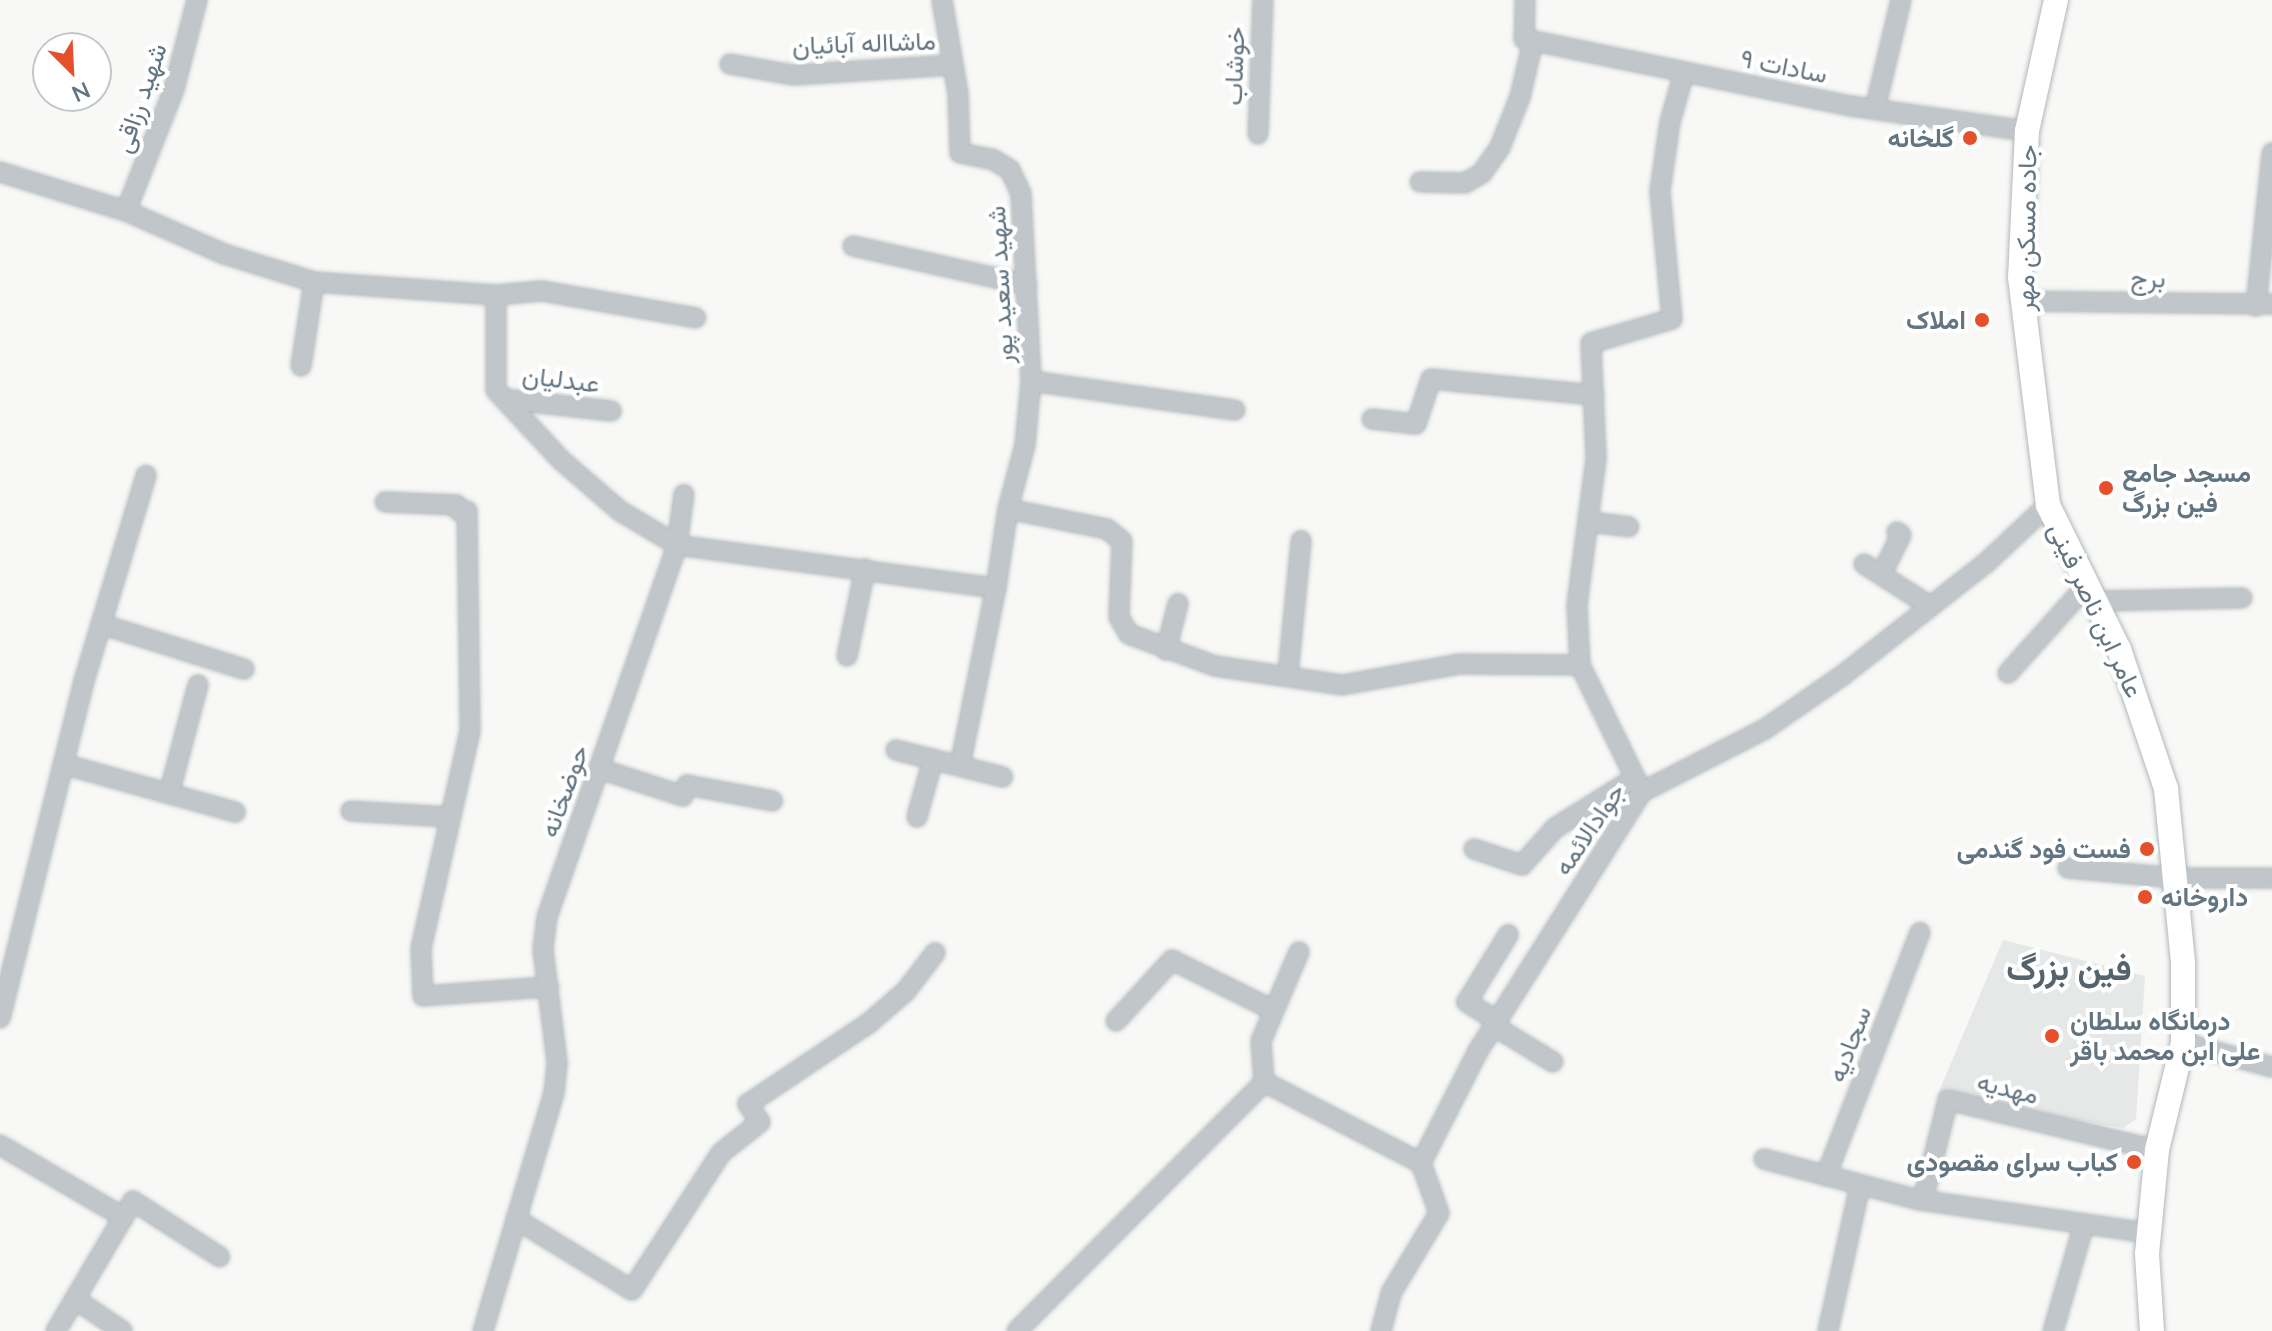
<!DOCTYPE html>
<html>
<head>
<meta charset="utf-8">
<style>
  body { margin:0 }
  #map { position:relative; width:2272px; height:1331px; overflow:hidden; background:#f8f8f6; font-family:Lato,Vazirmatn,sans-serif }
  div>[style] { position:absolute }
  .built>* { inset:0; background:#e6e7e7 }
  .roads { filter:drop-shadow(0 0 2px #b1b8bd) drop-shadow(0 0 2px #b1b8bd) }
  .minor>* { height:18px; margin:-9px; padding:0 9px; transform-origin:9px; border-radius:9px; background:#c1c6ca }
  .secondary>* { height:24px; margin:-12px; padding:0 12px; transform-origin:12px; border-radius:12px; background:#fff }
  .dots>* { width:22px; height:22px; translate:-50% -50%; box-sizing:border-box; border:4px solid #fff; border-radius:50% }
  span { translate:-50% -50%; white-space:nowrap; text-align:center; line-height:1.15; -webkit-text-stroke:8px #fff; paint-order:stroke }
  .street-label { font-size:26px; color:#637581 }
  .poi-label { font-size:26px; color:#637581; font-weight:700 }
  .right { translate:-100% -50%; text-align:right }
  .left { translate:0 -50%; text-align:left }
  .district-label { font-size:34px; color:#55636c; font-weight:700 }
  .north { position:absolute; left:32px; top:32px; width:80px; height:80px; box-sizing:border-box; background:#fff; border:2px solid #c1c8cd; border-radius:50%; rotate:156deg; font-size:22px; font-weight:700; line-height:32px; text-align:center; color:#637581 }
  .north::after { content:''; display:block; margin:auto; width:28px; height:36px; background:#e54f29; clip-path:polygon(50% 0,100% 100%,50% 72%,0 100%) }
</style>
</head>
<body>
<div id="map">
  <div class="built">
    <i style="clip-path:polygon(2003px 940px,2145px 976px,2136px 1119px,2123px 1128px,1937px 1096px)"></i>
  </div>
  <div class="roads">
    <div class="minor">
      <i style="left:942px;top:0;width:95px;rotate:80.3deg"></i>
      <i style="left:958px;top:94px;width:59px;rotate:88.1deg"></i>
      <i style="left:960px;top:153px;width:33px;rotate:11deg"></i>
      <i style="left:992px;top:159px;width:21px;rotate:31deg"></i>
      <i style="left:1010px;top:170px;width:26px;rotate:65deg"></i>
      <i style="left:1021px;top:194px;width:187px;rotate:86.9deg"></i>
      <i style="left:1031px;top:381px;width:64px;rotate:95.4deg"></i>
      <i style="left:1025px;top:445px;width:66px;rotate:104.9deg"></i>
      <i style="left:1525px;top:0;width:39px;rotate:91deg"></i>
      <i style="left:1524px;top:39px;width:334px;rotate:11.6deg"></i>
      <i style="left:1851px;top:106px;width:178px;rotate:8.1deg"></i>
      <i style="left:730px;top:64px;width:64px;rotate:9.9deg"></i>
      <i style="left:793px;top:75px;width:160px;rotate:-3.6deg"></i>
      <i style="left:1875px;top:109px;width:112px;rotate:-76.6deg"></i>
      <i style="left:1258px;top:134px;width:134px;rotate:-87.9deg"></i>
      <i style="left:0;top:172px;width:132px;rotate:17.2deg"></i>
      <i style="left:126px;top:211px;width:107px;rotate:23.7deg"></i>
      <i style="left:224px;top:254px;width:94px;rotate:17.3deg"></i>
      <i style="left:314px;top:282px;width:182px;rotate:4.1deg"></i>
      <i style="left:496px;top:295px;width:95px;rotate:90deg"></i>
      <i style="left:496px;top:390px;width:96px;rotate:47.1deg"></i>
      <i style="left:561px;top:460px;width:78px;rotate:40.8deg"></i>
      <i style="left:620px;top:511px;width:66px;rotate:30.8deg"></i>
      <i style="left:677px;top:545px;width:322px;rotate:7.7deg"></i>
      <i style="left:996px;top:588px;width:80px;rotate:-81.4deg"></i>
      <i style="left:1008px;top:509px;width:101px;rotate:11.4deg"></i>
      <i style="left:1107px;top:529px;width:19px;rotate:39deg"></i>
      <i style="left:1122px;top:541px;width:76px;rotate:92.3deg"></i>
      <i style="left:1119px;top:617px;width:20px;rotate:60deg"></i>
      <i style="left:1129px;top:634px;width:92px;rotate:20.4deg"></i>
      <i style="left:1215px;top:666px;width:128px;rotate:8.5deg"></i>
      <i style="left:1342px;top:685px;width:120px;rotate:-10.1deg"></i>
      <i style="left:1460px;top:664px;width:120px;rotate:0.5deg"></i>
      <i style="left:1580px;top:665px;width:141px;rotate:64deg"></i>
      <i style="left:1420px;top:182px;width:45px;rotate:1.3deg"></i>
      <i style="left:1465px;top:183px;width:20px;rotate:-30deg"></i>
      <i style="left:1482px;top:173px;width:32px;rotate:-55deg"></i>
      <i style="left:1500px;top:147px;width:54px;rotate:-68.2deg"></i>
      <i style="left:1520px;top:97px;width:57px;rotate:-76.9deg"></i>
      <i style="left:126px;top:211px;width:131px;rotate:-68.5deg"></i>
      <i style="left:174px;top:89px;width:92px;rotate:-75.5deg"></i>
      <i style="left:853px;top:246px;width:178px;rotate:12.6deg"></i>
      <i style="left:496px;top:295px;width:46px;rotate:-5deg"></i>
      <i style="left:542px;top:291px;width:156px;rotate:9.9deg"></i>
      <i style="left:2022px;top:301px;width:250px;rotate:0.7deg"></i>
      <i style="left:2256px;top:306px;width:154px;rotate:-84deg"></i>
      <i style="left:301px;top:366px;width:85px;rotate:-81.2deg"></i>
      <i style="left:1031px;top:381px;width:206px;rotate:8.1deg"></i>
      <i style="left:504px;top:399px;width:108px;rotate:6.4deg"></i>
      <i style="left:1372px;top:419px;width:44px;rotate:6.5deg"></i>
      <i style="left:1416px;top:424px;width:47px;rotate:-71.6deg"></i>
      <i style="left:1431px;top:379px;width:164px;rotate:5.6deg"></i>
      <i style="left:385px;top:502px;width:72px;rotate:2.4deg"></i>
      <i style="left:457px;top:505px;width:6px;rotate:72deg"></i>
      <i style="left:459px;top:511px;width:8px"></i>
      <i style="left:467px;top:511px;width:220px;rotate:89.2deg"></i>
      <i style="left:470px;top:731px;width:222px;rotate:102.7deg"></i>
      <i style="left:421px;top:948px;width:48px;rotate:87.6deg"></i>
      <i style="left:423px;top:996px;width:126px;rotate:-4.1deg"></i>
      <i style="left:1590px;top:522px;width:39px;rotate:7deg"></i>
      <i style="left:1864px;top:564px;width:78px;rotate:32.5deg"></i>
      <i style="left:1882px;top:573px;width:42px;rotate:-63.4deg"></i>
      <i style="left:1901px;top:535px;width:5px;rotate:-143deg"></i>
      <i style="left:2095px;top:601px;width:147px;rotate:-1.2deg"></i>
      <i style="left:101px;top:624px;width:150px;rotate:17.5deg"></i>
      <i style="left:1166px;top:650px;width:48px;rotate:-75.4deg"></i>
      <i style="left:847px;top:656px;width:89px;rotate:-78.3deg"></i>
      <i style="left:1580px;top:665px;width:60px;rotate:-92.9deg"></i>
      <i style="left:1577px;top:605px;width:148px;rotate:-82.6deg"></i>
      <i style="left:1596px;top:458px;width:115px;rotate:-92.5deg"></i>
      <i style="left:1591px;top:343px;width:84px;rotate:-16.5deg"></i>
      <i style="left:1672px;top:319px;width:129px;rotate:-95.4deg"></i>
      <i style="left:1660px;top:191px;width:70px;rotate:-81.8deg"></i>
      <i style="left:1670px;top:122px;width:51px;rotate:-74.1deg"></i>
      <i style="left:2008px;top:673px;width:117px;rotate:-48.1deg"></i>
      <i style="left:1288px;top:674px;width:134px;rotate:-84.4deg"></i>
      <i style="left:896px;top:750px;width:110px;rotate:14.2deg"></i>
      <i style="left:63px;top:764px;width:179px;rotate:15.6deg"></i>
      <i style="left:960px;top:766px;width:182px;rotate:-78.6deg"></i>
      <i style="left:600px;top:769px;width:87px;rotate:18deg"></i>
      <i style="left:683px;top:796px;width:12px;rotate:-70deg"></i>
      <i style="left:687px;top:785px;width:87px;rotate:10.5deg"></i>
      <i style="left:169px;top:794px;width:113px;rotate:-75.1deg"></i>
      <i style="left:351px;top:811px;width:98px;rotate:3.5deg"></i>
      <i style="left:917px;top:817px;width:60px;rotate:-74.6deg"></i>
      <i style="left:1474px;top:849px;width:51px;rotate:18.4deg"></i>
      <i style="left:1522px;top:865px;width:50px;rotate:-48.3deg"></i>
      <i style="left:1555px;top:828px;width:94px;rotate:-32deg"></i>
      <i style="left:2068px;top:868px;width:108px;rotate:5.3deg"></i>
      <i style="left:2176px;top:878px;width:96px"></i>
      <i style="left:0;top:1018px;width:347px;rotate:-76deg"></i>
      <i style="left:84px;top:681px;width:215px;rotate:-73.2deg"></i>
      <i style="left:1116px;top:1021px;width:83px;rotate:-47.4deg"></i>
      <i style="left:1172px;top:960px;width:113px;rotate:26.3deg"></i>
      <i style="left:1497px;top:1021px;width:36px;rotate:-148deg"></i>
      <i style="left:1467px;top:1002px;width:79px;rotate:-58.5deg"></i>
      <i style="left:1494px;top:1026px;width:69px;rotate:31.4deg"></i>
      <i style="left:2183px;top:1043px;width:92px;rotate:15.1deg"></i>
      <i style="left:1264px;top:1082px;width:41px;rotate:-94.2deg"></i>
      <i style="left:1261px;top:1041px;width:97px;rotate:-66.9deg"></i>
      <i style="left:0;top:1145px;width:143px;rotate:30.3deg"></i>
      <i style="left:1764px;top:1159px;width:160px;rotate:14.8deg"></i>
      <i style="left:1919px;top:1200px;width:232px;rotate:8.2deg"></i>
      <i style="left:1826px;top:1176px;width:261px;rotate:-68.9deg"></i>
      <i style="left:1923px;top:1200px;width:103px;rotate:-76deg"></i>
      <i style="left:1948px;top:1100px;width:215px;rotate:13.5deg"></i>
      <i style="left:516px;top:1219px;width:136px;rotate:31.5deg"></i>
      <i style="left:632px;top:1290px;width:163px;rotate:-57deg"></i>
      <i style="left:721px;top:1153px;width:50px;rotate:-38.5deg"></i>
      <i style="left:760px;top:1122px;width:22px;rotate:-124deg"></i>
      <i style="left:748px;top:1104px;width:146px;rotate:-33.8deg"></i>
      <i style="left:869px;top:1023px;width:49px;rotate:-40.9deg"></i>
      <i style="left:906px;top:991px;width:48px;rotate:-52.7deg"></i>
      <i style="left:75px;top:1299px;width:57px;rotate:34.2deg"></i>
      <i style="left:56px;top:1331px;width:151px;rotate:-59.4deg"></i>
      <i style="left:133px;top:1201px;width:103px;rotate:32.8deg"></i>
      <i style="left:483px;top:1331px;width:248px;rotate:-73.4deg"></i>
      <i style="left:554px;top:1093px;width:31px;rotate:-84deg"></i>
      <i style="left:557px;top:1062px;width:114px;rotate:-97.1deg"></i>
      <i style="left:543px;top:949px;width:32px;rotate:-83deg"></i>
      <i style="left:547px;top:917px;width:394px;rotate:-70.7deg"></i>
      <i style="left:677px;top:545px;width:51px;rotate:-82.2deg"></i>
      <i style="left:1017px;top:1331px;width:351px;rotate:-45.2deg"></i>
      <i style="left:1264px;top:1082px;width:177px;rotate:27.3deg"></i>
      <i style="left:1381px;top:1331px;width:39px;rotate:-75deg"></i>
      <i style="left:1391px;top:1293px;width:93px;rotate:-59deg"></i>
      <i style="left:1439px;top:1213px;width:53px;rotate:-109.8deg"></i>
      <i style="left:1421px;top:1163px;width:126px;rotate:-63deg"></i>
      <i style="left:1478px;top:1051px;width:307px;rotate:-57.7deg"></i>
      <i style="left:1642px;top:792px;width:138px;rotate:-27.1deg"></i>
      <i style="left:1765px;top:729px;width:95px;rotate:-34.7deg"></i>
      <i style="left:1843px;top:675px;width:183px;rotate:-38.1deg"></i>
      <i style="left:1987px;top:562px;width:83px;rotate:-43.1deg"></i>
      <i style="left:1828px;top:1331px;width:148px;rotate:-77.6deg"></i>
      <i style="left:2053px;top:1331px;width:111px;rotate:-73.8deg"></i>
    </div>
    <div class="secondary">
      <i style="left:2056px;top:0;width:134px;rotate:102.5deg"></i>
      <i style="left:2027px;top:131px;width:146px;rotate:92.7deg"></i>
      <i style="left:2020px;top:277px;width:230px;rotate:83deg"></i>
      <i style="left:2048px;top:505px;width:161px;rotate:63.8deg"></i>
      <i style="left:2119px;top:649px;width:148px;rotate:71.4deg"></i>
      <i style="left:2166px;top:789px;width:175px;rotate:84.4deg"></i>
      <i style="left:2183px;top:963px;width:80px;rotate:90deg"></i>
      <i style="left:2183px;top:1043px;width:110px;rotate:103.7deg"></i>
      <i style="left:2157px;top:1150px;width:104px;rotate:95.5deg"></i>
      <i style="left:2147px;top:1254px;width:77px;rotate:86.3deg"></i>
    </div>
  </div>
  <div class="dots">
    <i style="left:1970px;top:138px;background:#e54f29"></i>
    <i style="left:1982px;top:320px;background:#e54f29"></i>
    <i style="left:2106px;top:488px;background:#e54f29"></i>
    <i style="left:2147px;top:849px;background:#e54f29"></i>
    <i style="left:2145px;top:897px;background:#e54f29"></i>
    <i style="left:2052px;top:1036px;background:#e54f29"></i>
    <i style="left:2134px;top:1162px;background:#e54f29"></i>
  </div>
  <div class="street-label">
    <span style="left:864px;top:43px;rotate:-2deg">ماشااله آبائیان</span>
    <span style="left:1234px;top:66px;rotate:-88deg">خوشاب</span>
    <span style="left:1784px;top:66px;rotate:11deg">سادات ۹</span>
    <span style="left:140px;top:98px;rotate:-71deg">شهید رزاقی</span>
    <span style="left:2026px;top:228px;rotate:-89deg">جاده مسکن مهر</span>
    <span style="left:2148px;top:278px;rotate:1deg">برج</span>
    <span style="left:1000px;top:285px;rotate:-93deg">شهید سعید پور</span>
    <span style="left:561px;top:379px;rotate:7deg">عبدلیان</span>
    <span style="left:2096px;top:610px;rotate:65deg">عامر ابن ناصر فینی</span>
    <span style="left:564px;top:791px;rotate:-70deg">حوضخانه</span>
    <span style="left:1589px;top:829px;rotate:-56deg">جوادالائمه</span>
    <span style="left:1849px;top:1044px;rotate:-69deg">سجادیه</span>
    <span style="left:2008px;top:1088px;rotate:14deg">مهدیه</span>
  </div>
  <div class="poi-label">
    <span class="right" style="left:1954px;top:138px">گلخانه</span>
    <span class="right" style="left:1966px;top:320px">املاک</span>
    <span class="left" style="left:2122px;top:488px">مسجد جامع<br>فین بزرگ</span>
    <span class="right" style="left:2131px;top:849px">فست فود گندمی</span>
    <span class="left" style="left:2161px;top:897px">داروخانه</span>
    <span class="left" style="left:2070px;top:1036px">درمانگاه سلطان<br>علی ابن محمد باقر</span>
    <span class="right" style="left:2118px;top:1162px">کباب سرای مقصودی</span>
  </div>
  <div class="district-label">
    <span style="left:2069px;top:967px">فین بزرگ</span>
  </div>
  <div class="north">N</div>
</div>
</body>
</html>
